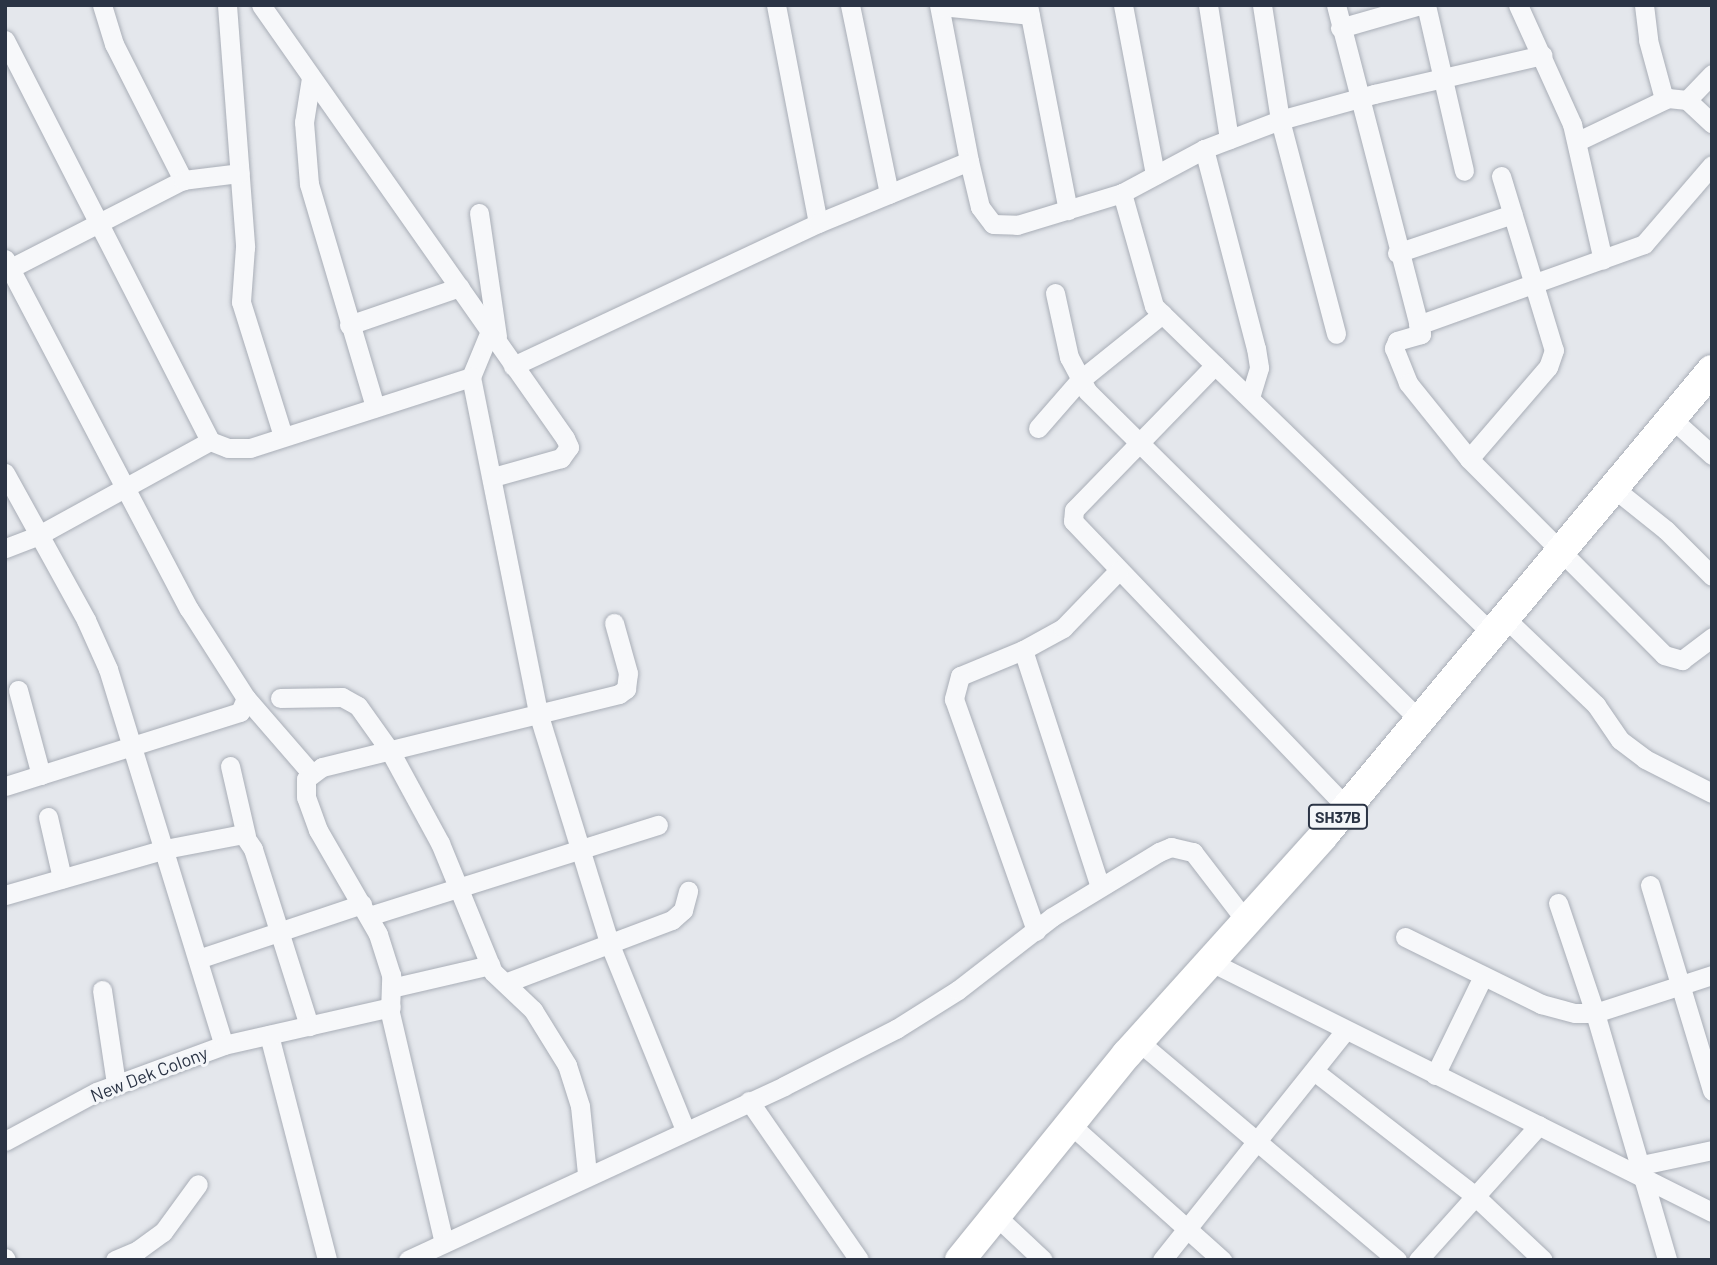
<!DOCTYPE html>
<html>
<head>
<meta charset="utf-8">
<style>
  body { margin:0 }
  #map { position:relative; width:1717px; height:1265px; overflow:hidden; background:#e4e7ec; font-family:Barlow,sans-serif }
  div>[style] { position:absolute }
  .roads { filter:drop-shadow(0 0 2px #a9aeb7) drop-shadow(0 0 2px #a9aeb7) }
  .minor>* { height:19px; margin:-9.5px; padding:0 9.5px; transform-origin:9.5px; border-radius:9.5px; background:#f7f8fa }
  .primary>* { height:30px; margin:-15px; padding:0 15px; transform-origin:15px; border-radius:15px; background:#fff }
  span { translate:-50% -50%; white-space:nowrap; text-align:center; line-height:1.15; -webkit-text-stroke:6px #f4f6f9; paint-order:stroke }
  .shield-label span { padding:2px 5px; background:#f4f6f9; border:2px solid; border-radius:5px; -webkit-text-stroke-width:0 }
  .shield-label { font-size:16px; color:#2b3445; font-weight:700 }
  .street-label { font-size:18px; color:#2b3445 }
  .frame { position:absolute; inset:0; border:7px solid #2b3445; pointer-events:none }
</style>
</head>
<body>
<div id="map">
  <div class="roads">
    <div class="minor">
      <i style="left:102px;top:5px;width:41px;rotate:72.9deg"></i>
      <i style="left:114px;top:44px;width:153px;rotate:63.1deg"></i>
      <i style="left:227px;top:5px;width:243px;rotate:85.7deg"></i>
      <i style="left:245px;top:247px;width:55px;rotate:94.2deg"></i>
      <i style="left:241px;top:302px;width:140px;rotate:72.6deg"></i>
      <i style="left:261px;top:5px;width:529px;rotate:54.93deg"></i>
      <i style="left:565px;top:438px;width:10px;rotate:66deg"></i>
      <i style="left:569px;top:447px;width:14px;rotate:126deg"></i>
      <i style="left:561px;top:458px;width:71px;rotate:164.4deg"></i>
      <i style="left:776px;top:5px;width:222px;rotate:79.1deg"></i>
      <i style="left:850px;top:5px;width:193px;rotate:78.3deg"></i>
      <i style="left:939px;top:5px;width:159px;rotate:79.1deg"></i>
      <i style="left:969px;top:161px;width:47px;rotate:76.6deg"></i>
      <i style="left:980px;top:207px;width:21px;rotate:53deg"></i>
      <i style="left:993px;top:224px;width:24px;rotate:2deg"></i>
      <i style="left:1017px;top:225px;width:110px;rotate:-16.9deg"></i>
      <i style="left:1122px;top:193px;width:93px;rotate:-28.2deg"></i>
      <i style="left:1204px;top:149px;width:81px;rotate:-20.9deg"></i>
      <i style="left:1280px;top:120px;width:221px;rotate:75.3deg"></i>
      <i style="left:1028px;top:5px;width:209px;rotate:79deg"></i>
      <i style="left:1123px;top:5px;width:173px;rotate:79.3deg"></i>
      <i style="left:1208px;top:5px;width:136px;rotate:81.1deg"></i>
      <i style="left:1262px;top:5px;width:116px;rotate:81.1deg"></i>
      <i style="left:1280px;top:120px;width:98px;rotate:-15.5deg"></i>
      <i style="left:1374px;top:94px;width:173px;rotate:-13deg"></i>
      <i style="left:1336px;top:5px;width:340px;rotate:75.5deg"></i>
      <i style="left:1421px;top:334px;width:25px;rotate:164deg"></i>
      <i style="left:1397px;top:341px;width:8px;rotate:113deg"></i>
      <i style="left:1394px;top:348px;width:38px;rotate:68deg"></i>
      <i style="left:1408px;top:383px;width:97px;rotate:51.2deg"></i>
      <i style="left:1426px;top:5px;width:170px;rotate:77.1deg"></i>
      <i style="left:1518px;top:5px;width:131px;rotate:65.6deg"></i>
      <i style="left:1572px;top:124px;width:139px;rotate:77.2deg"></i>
      <i style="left:1644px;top:5px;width:35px;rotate:83deg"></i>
      <i style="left:1648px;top:40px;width:61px;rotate:74.8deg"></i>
      <i style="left:940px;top:6px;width:90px;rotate:5.7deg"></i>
      <i style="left:1340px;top:28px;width:83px;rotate:-16deg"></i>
      <i style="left:5px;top:40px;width:450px;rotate:62.9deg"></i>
      <i style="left:210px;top:441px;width:197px;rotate:151.2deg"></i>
      <i style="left:37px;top:536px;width:34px;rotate:159deg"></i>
      <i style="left:311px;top:78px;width:45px;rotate:99deg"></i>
      <i style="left:304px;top:122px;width:62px;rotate:85.4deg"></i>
      <i style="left:309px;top:184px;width:233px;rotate:73.5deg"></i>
      <i style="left:1687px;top:100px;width:36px;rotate:-46deg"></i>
      <i style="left:1578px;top:141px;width:100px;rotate:-25.5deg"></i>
      <i style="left:1668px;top:98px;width:19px;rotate:6deg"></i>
      <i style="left:1687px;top:100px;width:34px;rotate:43deg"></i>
      <i style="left:1204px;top:149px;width:206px;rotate:75.4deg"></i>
      <i style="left:1256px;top:348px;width:20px;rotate:81deg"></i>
      <i style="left:1259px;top:368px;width:30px;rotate:107deg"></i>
      <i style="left:1501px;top:176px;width:182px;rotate:73.1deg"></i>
      <i style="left:1554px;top:350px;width:18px;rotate:109deg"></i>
      <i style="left:1548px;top:367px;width:121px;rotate:130.7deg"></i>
      <i style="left:1469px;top:459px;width:276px;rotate:45.1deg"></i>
      <i style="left:1664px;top:655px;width:19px;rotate:16deg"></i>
      <i style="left:1682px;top:660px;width:38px;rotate:-37deg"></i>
      <i style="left:1122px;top:193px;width:117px;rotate:74.2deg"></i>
      <i style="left:1154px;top:306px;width:468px;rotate:44.1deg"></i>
      <i style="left:479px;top:213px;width:125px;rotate:81.7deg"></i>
      <i style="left:1397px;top:253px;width:122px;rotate:-18.6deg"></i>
      <i style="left:5px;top:259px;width:395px;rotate:62.3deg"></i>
      <i style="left:189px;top:609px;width:106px;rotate:57.4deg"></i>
      <i style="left:246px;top:698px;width:15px;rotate:113deg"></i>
      <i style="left:240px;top:712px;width:246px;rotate:162.5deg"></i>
      <i style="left:5px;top:271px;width:200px;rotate:-27.1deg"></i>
      <i style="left:183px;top:180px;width:57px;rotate:-7deg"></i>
      <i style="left:1055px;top:293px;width:66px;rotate:77.7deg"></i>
      <i style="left:1069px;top:357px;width:38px;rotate:62deg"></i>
      <i style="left:1087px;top:391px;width:466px;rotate:44.7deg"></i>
      <i style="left:349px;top:325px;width:117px;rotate:-18.9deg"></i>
      <i style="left:1418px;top:325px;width:240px;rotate:-19.7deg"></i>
      <i style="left:1644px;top:244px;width:104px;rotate:-49.3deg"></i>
      <i style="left:490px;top:331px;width:50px;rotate:112.4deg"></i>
      <i style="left:471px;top:377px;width:346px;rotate:78.7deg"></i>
      <i style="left:539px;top:716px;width:240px;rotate:72.8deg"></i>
      <i style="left:610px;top:945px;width:200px;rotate:67.9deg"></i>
      <i style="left:1215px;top:365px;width:202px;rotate:134.2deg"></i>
      <i style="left:1074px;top:510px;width:11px;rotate:95deg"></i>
      <i style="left:1073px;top:521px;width:395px;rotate:46.3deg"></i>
      <i style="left:513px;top:366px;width:337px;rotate:-25.1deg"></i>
      <i style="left:818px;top:223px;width:163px;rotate:-22.3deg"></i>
      <i style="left:1670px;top:417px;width:57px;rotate:42.1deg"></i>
      <i style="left:1038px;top:428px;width:62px;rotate:-48.9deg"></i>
      <i style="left:1079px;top:381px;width:107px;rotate:-38.9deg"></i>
      <i style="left:210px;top:441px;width:19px;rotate:21deg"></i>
      <i style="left:228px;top:448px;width:22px"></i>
      <i style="left:250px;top:448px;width:232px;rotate:-17.8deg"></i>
      <i style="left:5px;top:473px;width:168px;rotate:61.1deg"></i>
      <i style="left:86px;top:620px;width:54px;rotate:65.8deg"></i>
      <i style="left:108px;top:669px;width:393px;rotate:72.9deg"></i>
      <i style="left:224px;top:1045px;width:136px;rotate:159.8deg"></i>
      <i style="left:96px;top:1092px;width:103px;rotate:151.7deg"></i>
      <i style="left:1611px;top:486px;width:70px;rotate:38.7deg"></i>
      <i style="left:1666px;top:530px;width:65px;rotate:45deg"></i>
      <i style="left:1503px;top:616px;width:129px;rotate:43.7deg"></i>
      <i style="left:1596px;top:705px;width:42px;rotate:55.6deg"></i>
      <i style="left:1620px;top:740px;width:31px;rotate:37deg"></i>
      <i style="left:1645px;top:759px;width:75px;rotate:26.9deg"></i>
      <i style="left:1023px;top:650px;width:68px;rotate:157.6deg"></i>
      <i style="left:960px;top:676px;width:24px;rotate:105deg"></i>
      <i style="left:954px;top:699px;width:246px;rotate:70.5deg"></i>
      <i style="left:18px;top:690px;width:88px;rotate:74.9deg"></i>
      <i style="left:246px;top:698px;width:99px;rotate:49.1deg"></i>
      <i style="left:280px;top:698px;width:62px;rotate:-0.9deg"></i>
      <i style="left:342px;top:697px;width:18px;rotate:29deg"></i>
      <i style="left:358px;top:706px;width:55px;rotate:54.6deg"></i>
      <i style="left:390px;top:751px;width:105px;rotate:61.5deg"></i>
      <i style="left:440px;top:843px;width:139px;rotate:67.7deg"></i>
      <i style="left:493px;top:972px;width:55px;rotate:43.5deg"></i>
      <i style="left:533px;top:1010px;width:65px;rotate:58.3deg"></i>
      <i style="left:567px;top:1065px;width:43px;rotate:72.4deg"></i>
      <i style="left:580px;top:1106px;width:68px;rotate:84.1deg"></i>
      <i style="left:230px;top:766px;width:72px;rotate:77.1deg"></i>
      <i style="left:48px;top:817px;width:63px;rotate:77.1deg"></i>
      <i style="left:1650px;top:885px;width:215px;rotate:73.2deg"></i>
      <i style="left:1100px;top:887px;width:249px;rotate:-108deg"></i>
      <i style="left:1023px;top:650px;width:46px;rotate:-28.8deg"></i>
      <i style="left:1063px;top:628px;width:79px;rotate:-46deg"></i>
      <i style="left:5px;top:895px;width:166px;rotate:-16deg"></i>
      <i style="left:165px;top:849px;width:79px;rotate:-10.9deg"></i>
      <i style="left:243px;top:834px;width:18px;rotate:56deg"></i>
      <i style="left:253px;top:849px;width:186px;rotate:72.4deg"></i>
      <i style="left:1558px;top:903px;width:116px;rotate:71.4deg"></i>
      <i style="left:1595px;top:1013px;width:257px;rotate:73.7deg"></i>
      <i style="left:369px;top:916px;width:303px;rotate:-17.5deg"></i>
      <i style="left:1405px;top:937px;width:152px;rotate:26.2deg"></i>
      <i style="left:1541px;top:1004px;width:35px;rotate:15deg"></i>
      <i style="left:1575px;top:1013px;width:20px"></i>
      <i style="left:1595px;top:1013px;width:123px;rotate:-18deg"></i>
      <i style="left:198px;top:959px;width:173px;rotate:-18.5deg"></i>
      <i style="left:1209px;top:961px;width:562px;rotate:26.52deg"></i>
      <i style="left:505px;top:983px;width:178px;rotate:-20.7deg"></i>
      <i style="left:672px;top:920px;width:15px;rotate:-42deg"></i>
      <i style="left:683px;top:910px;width:20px;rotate:-75deg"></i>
      <i style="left:391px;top:988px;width:102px;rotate:-13.1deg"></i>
      <i style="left:102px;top:990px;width:95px;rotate:81.5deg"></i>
      <i style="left:269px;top:1035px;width:232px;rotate:75.5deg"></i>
      <i style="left:1138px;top:1041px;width:339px;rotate:40.2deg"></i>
      <i style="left:224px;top:1045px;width:171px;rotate:-12.8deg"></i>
      <i style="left:1314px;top:1071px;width:204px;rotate:37.8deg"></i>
      <i style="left:1475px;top:1196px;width:93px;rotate:43.3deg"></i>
      <i style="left:1435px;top:1075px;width:110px;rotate:-64.1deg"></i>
      <i style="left:749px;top:1101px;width:193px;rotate:55.3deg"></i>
      <i style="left:1071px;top:1125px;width:203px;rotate:41.8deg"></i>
      <i style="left:1637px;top:1166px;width:77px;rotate:-12deg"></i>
      <i style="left:996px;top:1216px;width:64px;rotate:43.1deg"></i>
      <i style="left:444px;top:1243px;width:237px;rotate:-103.2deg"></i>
      <i style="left:390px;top:1012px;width:37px;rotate:-88deg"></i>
      <i style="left:391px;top:975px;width:43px;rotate:-107.6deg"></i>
      <i style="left:378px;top:934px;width:120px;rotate:-120deg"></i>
      <i style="left:318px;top:830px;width:35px;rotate:-110deg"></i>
      <i style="left:306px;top:797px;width:18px;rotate:-90deg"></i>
      <i style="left:306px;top:779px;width:20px;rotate:-37deg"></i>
      <i style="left:322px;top:767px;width:306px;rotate:-13.8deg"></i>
      <i style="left:619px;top:694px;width:9px;rotate:-36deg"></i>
      <i style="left:626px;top:689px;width:16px;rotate:-83deg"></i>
      <i style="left:628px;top:673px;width:52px;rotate:-105.6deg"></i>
      <i style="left:5px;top:1258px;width:2px;rotate:63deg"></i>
      <i style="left:115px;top:1260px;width:25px;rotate:-23deg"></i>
      <i style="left:138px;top:1250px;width:31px;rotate:-36deg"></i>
      <i style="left:163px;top:1232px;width:59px;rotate:-53.9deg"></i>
      <i style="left:408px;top:1260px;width:414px;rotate:-24.8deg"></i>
      <i style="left:784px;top:1086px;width:126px;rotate:-27deg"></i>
      <i style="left:896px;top:1029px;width:73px;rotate:-32.2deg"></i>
      <i style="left:958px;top:990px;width:119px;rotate:-37.8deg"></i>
      <i style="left:1052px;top:917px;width:125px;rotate:-31.3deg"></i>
      <i style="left:1159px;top:852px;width:13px;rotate:-23deg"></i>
      <i style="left:1171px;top:847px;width:23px;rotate:13deg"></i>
      <i style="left:1193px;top:852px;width:87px;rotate:52.5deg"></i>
      <i style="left:1162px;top:1260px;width:293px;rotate:-51.4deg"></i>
      <i style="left:1418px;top:1260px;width:181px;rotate:-48.1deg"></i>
    </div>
    <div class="primary">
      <i style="left:960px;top:1260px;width:265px;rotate:-51deg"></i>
      <i style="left:1127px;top:1054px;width:293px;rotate:-48deg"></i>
      <i style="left:1323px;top:836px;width:607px;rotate:-50.15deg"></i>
    </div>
  </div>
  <div class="shield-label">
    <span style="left:1338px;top:817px">SH37B</span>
  </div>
  <div class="street-label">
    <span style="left:149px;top:1074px;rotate:-21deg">New Dek Colony</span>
  </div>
  <div class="frame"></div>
</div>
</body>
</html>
